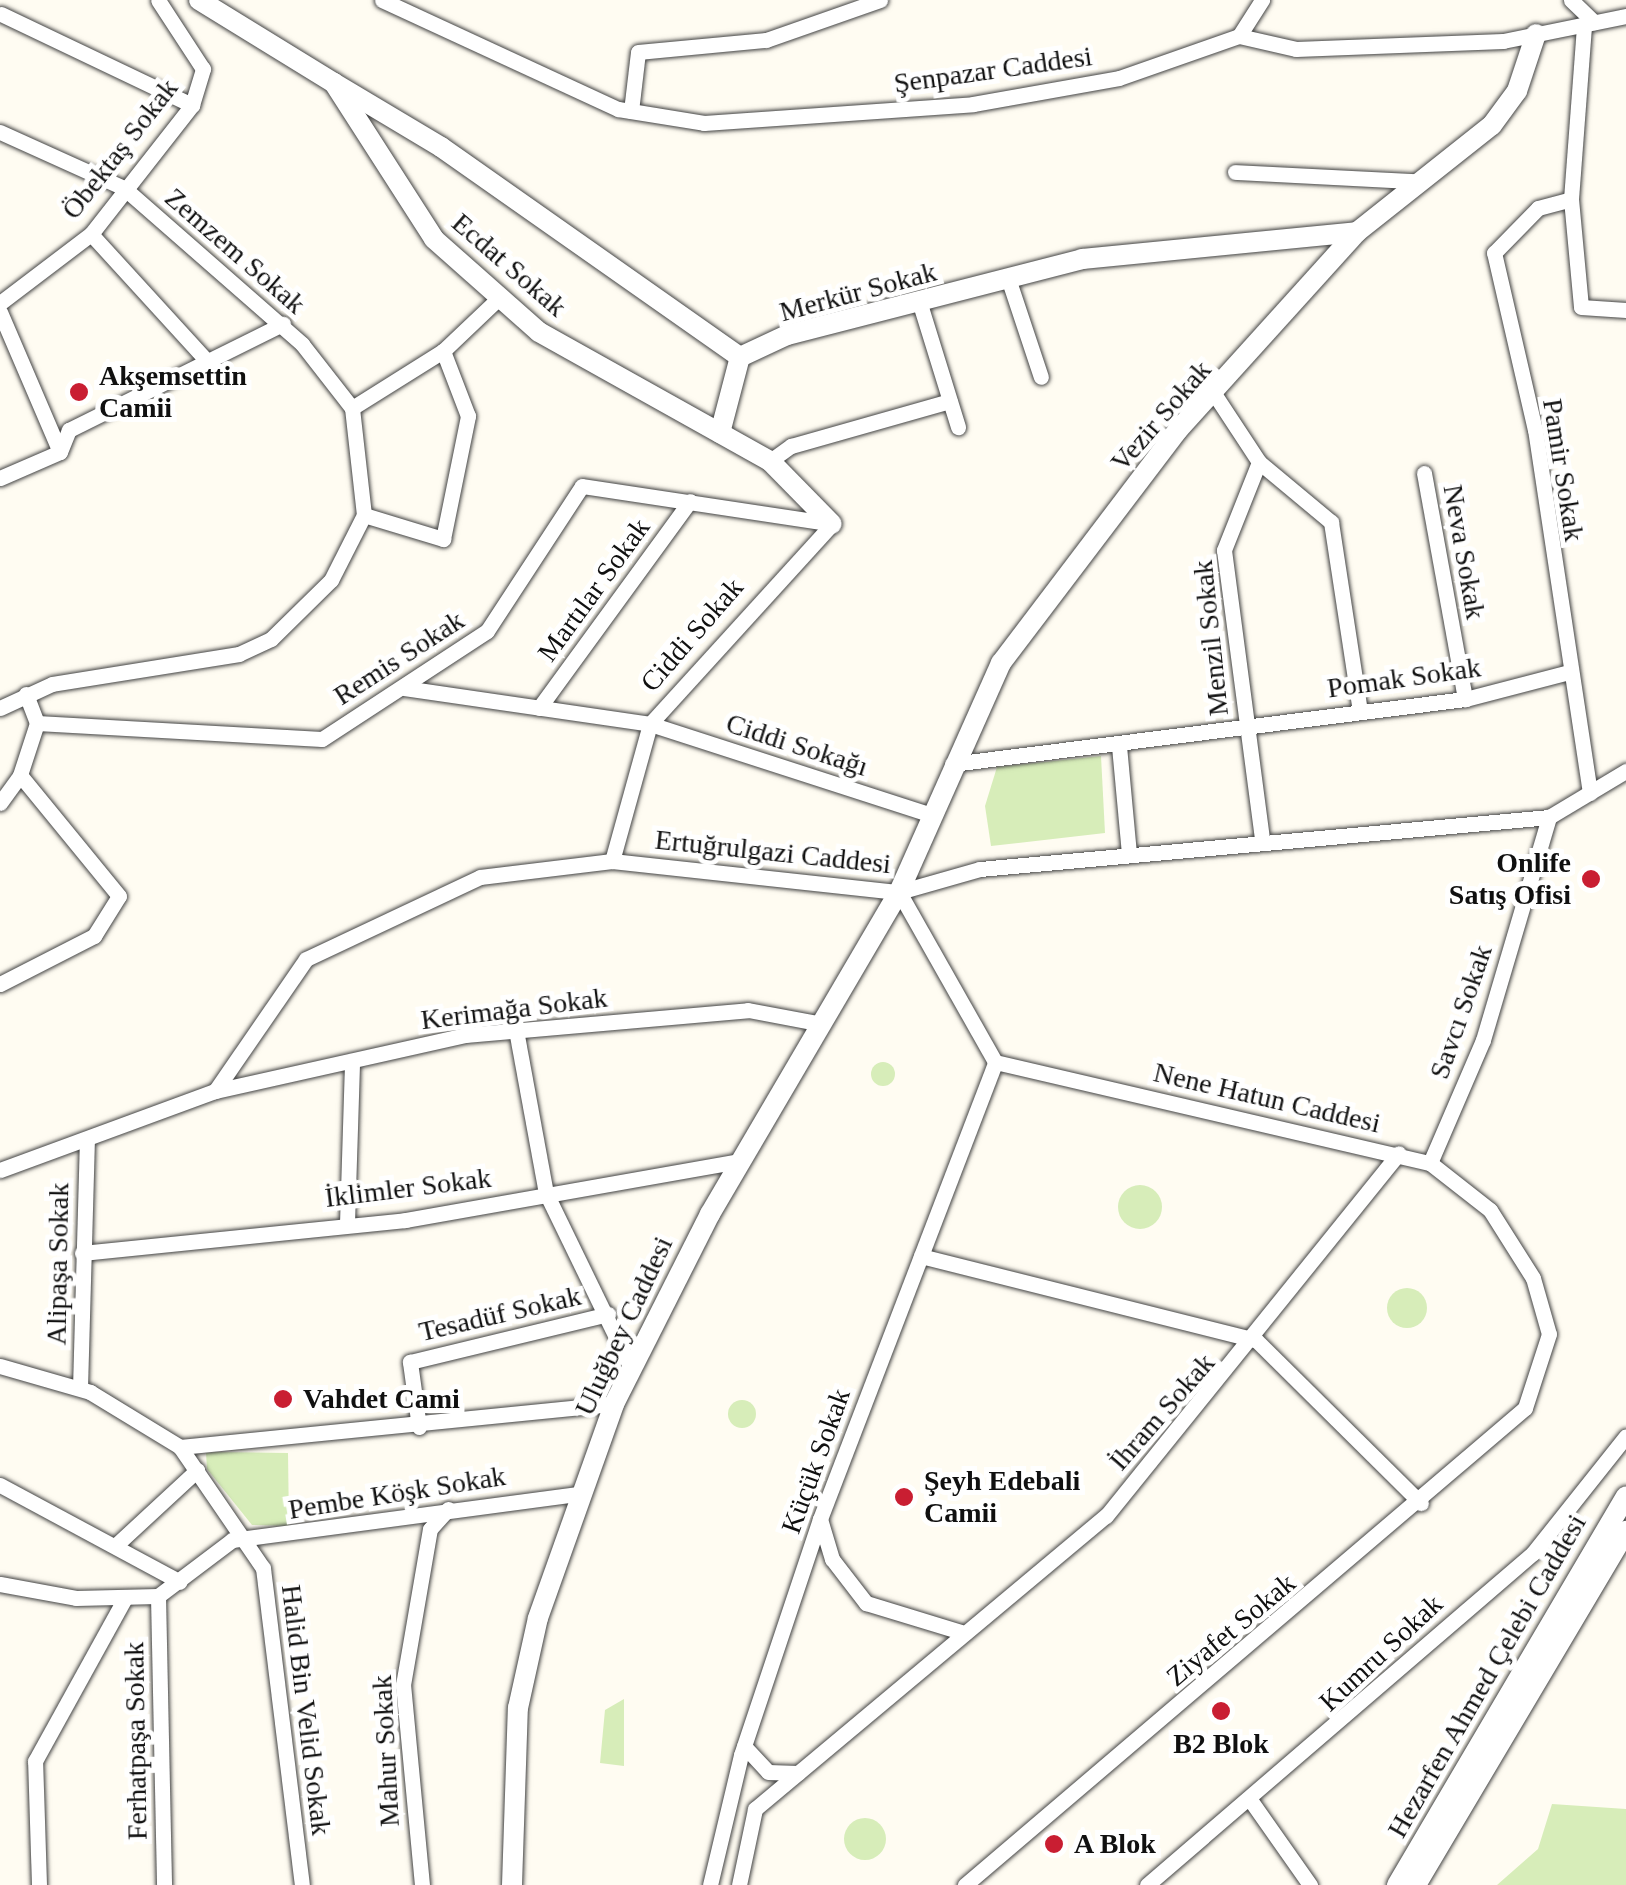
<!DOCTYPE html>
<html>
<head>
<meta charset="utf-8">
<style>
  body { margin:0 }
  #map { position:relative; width:1626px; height:1885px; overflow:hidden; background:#fffcf2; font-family:"Times New Roman",serif }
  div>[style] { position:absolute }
  .green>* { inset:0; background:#d7edb9 }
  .round { border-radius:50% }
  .roads { filter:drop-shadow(0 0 2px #434343) drop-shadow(0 0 2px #434343) }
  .minor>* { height:15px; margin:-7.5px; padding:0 7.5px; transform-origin:7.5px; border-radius:7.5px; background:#fff }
  .tertiary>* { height:20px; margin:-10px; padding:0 10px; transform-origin:10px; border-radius:10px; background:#fff }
  .dots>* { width:28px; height:28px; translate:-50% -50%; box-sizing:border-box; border:5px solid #fff; border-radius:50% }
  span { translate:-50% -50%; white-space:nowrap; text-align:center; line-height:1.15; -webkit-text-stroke:10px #fff; paint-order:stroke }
  .street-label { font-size:28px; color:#101010 }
  .poi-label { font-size:28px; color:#101010; font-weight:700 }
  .left { translate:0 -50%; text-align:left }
  .right { translate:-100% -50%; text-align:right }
</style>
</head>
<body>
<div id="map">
  <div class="green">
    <i style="clip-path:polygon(1101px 756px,1105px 833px,991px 846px,985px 806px,997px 767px)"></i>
    <i class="round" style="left:871px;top:1062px;width:24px;height:24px"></i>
    <i class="round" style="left:1118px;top:1185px;width:44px;height:44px"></i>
    <i class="round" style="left:1387px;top:1288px;width:40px;height:40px"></i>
    <i class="round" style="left:728px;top:1400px;width:28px;height:28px"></i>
    <i style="clip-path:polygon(216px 1452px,288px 1453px,289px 1526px,252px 1525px,207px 1469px,206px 1453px)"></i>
    <i style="clip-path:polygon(624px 1699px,624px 1766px,600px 1763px,605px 1710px)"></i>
    <i style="clip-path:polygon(1552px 1804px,1626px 1809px,1626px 1885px,1497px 1885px,1538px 1849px)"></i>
    <i class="round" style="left:844px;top:1818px;width:42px;height:42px"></i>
  </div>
  <div class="roads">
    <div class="minor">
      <i style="left:382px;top:0;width:260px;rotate:24.8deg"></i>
      <i style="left:618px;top:109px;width:87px;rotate:9.2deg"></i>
      <i style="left:704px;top:123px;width:270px;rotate:-4deg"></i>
      <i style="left:973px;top:104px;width:148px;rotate:-10.1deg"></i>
      <i style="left:1119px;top:78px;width:127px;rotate:-19.3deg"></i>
      <i style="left:1239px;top:36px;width:58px;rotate:12.8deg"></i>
      <i style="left:1296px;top:49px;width:207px;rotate:-2.2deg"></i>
      <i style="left:1503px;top:41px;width:126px;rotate:-11.5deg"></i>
      <i style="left:1571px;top:0;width:32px;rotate:44deg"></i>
      <i style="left:1px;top:14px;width:212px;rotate:25.5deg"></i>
      <i style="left:1239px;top:36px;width:43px;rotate:-57.4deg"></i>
      <i style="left:631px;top:111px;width:59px;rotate:-83.2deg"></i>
      <i style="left:638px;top:52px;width:129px;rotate:-5.4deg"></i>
      <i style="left:766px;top:40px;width:121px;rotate:-19.3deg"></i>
      <i style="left:0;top:132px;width:136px;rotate:24.3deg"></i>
      <i style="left:124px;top:188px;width:237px;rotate:41.2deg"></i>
      <i style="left:302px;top:344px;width:81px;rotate:52deg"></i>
      <i style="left:352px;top:408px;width:108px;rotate:83.6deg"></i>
      <i style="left:364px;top:515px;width:73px;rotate:116.9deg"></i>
      <i style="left:331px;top:580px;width:84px;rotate:135.5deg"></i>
      <i style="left:271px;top:639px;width:35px;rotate:155deg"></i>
      <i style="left:239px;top:654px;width:189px;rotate:170.9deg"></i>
      <i style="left:52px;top:684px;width:57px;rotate:155.2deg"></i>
      <i style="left:1235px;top:172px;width:178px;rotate:2.9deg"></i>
      <i style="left:1571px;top:199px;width:174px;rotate:-85.7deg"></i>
      <i style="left:91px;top:234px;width:172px;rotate:47.6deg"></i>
      <i style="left:1009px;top:281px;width:101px;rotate:71.6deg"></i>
      <i style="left:0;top:303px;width:114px;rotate:-37.2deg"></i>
      <i style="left:91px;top:234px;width:164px;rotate:-51.9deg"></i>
      <i style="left:192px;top:105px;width:38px;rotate:-73deg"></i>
      <i style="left:203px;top:69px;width:82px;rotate:-123.1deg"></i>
      <i style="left:920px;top:304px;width:129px;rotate:72.8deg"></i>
      <i style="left:0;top:312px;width:152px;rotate:66.8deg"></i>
      <i style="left:1213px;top:392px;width:84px;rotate:56.7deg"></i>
      <i style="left:1259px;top:462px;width:95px;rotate:111.7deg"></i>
      <i style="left:1224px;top:550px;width:291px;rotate:82.5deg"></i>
      <i style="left:352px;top:408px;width:107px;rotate:-32.1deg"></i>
      <i style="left:443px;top:351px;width:80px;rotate:-43.5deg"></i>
      <i style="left:770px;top:461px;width:26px;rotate:-36deg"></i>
      <i style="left:791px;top:446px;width:165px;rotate:-15.8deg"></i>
      <i style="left:1259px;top:462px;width:94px;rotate:39.8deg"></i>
      <i style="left:1331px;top:522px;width:191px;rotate:81.3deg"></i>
      <i style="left:1424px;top:473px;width:230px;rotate:79.7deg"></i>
      <i style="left:0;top:478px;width:65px;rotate:-23.4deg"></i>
      <i style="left:60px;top:452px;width:24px;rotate:-68deg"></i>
      <i style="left:69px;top:430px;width:239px;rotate:-26.4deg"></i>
      <i style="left:364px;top:515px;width:83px;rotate:16.9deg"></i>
      <i style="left:443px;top:539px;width:126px;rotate:-78.5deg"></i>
      <i style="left:468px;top:416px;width:70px;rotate:-111deg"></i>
      <i style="left:404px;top:688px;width:249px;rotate:8.3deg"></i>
      <i style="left:650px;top:724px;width:293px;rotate:17.9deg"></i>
      <i style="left:539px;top:708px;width:256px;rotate:-53.9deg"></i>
      <i style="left:37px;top:723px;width:285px;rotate:3.2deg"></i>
      <i style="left:322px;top:739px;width:197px;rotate:-33.2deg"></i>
      <i style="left:487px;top:631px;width:173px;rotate:-56.8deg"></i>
      <i style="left:582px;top:486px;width:253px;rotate:8.6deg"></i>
      <i style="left:1119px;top:746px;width:107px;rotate:84.7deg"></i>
      <i style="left:952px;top:764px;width:517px;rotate:-7.22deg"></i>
      <i style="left:1465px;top:699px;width:107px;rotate:-14.6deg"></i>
      <i style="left:1590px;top:793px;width:367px;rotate:-98.6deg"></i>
      <i style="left:1535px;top:430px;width:182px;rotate:-103deg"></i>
      <i style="left:1494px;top:253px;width:63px;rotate:-45.6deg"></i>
      <i style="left:1538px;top:208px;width:34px;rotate:-15deg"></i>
      <i style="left:1571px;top:199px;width:108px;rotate:84.7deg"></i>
      <i style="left:1581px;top:307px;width:45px;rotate:3.8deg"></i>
      <i style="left:0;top:803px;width:34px;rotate:-54deg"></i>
      <i style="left:612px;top:861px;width:142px;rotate:-74.5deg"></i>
      <i style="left:650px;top:724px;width:270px;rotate:-47.7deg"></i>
      <i style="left:899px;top:892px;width:195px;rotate:60.5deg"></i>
      <i style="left:995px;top:1062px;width:447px;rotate:13.1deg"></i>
      <i style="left:1430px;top:1163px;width:76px;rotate:38.1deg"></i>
      <i style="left:1490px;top:1210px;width:80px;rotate:57.7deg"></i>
      <i style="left:1533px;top:1278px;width:58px;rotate:74.1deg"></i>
      <i style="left:1549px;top:1334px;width:78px;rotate:108deg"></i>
      <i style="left:1525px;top:1408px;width:736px;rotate:139.58deg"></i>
      <i style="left:0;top:984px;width:106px;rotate:-27.1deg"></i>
      <i style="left:94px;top:936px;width:47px;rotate:-58deg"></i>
      <i style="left:119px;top:896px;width:156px;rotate:-129.3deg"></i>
      <i style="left:20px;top:775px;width:55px;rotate:-71.9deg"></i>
      <i style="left:37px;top:723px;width:31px;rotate:-111deg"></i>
      <i style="left:516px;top:1030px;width:166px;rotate:79.6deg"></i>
      <i style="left:546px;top:1193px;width:192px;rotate:64.1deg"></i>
      <i style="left:215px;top:1091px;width:256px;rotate:-12.6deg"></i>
      <i style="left:465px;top:1035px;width:284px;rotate:-5deg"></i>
      <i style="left:748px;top:1010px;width:75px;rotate:10.7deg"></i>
      <i style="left:1430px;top:1163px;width:134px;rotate:-66.7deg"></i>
      <i style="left:1483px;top:1040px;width:233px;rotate:-73.5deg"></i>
      <i style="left:0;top:1170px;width:229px;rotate:-20.2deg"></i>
      <i style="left:215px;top:1091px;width:160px;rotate:-55.4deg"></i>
      <i style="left:306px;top:959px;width:192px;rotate:-25.2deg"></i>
      <i style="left:480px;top:877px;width:133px;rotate:-6.9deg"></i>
      <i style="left:612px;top:861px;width:289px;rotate:6.2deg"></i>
      <i style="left:899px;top:892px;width:84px;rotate:-15.9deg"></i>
      <i style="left:980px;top:869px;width:571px;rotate:-5.22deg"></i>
      <i style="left:1549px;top:817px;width:90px;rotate:-30.9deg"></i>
      <i style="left:347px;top:1223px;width:162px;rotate:-88.2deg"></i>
      <i style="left:82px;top:1253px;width:325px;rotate:-5.8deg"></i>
      <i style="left:405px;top:1220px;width:340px;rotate:-10deg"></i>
      <i style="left:921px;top:1256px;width:345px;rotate:14.1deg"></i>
      <i style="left:1256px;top:1340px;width:232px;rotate:44.7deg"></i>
      <i style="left:0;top:1366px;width:94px;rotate:16.1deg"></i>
      <i style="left:90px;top:1392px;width:105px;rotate:31.4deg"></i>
      <i style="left:180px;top:1447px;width:436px;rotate:-5.7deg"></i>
      <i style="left:80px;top:1388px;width:248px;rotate:-88.4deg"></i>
      <i style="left:419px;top:1427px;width:66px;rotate:-97.9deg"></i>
      <i style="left:410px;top:1362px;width:204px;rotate:-13.6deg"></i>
      <i style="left:180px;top:1447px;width:147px;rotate:55.6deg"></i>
      <i style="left:263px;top:1568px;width:319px;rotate:83deg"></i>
      <i style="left:0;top:1485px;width:204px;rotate:28.3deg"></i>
      <i style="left:820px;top:1519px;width:42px;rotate:73.3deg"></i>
      <i style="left:832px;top:1559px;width:56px;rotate:52.3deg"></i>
      <i style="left:866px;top:1603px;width:99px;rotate:17deg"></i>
      <i style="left:115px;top:1546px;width:112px;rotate:-42.8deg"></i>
      <i style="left:0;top:1584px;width:77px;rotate:10.4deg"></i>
      <i style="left:76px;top:1598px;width:82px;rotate:-1.4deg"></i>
      <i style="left:158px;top:1596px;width:93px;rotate:-37.1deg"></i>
      <i style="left:232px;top:1540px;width:353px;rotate:-7.6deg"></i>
      <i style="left:158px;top:1596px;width:289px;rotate:88.8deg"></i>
      <i style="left:744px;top:1746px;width:35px;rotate:47deg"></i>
      <i style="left:768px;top:1772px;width:30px;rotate:2deg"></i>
      <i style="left:1251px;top:1801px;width:103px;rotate:54.9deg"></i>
      <i style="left:39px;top:1885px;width:124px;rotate:-91.8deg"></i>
      <i style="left:35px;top:1761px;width:184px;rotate:-61.1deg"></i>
      <i style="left:422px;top:1885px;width:201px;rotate:-95.4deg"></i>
      <i style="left:403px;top:1685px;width:158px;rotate:-80.2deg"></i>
      <i style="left:430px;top:1529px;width:27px;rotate:-48deg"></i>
      <i style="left:710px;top:1885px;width:134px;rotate:-76.6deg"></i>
      <i style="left:741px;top:1755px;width:249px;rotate:-71.5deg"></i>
      <i style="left:820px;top:1519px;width:489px;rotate:-69deg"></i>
      <i style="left:739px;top:1885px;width:78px;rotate:-78.1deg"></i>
      <i style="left:755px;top:1809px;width:457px;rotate:-39.9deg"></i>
      <i style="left:1106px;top:1516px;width:466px;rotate:-51.1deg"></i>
      <i style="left:1147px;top:1885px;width:509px;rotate:-40.7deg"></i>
      <i style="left:1533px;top:1553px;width:149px;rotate:-51.5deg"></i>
    </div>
    <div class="tertiary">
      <i style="left:199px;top:0;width:158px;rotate:31.6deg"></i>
      <i style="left:334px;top:83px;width:185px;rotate:57.3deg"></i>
      <i style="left:434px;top:239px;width:140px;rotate:41.5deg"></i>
      <i style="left:539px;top:332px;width:265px;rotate:29.2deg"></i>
      <i style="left:770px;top:461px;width:88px;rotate:45.5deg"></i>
      <i style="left:334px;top:83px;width:125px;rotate:30.9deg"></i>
      <i style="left:441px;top:147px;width:365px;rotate:35.1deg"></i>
      <i style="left:740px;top:357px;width:52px;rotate:-25.1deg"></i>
      <i style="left:787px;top:335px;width:305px;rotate:-14.4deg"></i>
      <i style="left:1082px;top:259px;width:276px;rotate:-5.6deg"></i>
      <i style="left:720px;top:433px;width:79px;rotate:-75.3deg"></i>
      <i style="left:512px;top:1885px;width:177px;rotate:-88.1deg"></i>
      <i style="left:518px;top:1708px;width:92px;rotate:-77.5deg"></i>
      <i style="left:538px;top:1618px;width:227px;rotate:-70.4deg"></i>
      <i style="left:614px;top:1404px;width:213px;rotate:-63.2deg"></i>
      <i style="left:710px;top:1214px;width:373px;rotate:-59.6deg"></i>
      <i style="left:899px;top:892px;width:251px;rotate:-66deg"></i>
      <i style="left:1001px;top:663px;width:293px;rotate:-52.8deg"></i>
      <i style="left:1178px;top:430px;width:267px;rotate:-47.9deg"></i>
      <i style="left:1357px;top:232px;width:172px;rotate:-38.4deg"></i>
      <i style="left:1492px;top:125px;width:42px;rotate:-53.7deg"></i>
      <i style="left:1517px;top:91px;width:60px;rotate:-71.6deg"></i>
      <i style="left:1397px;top:1885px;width:451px;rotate:-59.5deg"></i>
      <i style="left:1416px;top:1885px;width:412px;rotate:-59.3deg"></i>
    </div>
  </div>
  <div class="dots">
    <i style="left:79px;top:392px;background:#c91e32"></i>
    <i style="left:1591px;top:879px;background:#c91e32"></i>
    <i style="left:283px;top:1399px;background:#c91e32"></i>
    <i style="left:904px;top:1497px;background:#c91e32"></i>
    <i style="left:1221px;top:1711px;background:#c91e32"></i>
    <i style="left:1054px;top:1844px;background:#c91e32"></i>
  </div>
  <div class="street-label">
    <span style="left:993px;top:70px;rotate:-8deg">Şenpazar Caddesi</span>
    <span style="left:120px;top:149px;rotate:-52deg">Öbektaş Sokak</span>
    <span style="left:235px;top:251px;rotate:41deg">Zemzem Sokak</span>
    <span style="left:509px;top:265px;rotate:41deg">Ecdat Sokak</span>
    <span style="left:858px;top:292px;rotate:-15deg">Merkür Sokak</span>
    <span style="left:1161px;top:416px;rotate:-49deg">Vezir Sokak</span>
    <span style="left:1563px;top:470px;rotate:81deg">Pamir Sokak</span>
    <span style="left:1464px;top:552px;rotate:80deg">Neva Sokak</span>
    <span style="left:594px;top:590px;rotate:-54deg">Martılar Sokak</span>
    <span style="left:692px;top:635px;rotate:-49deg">Ciddi Sokak</span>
    <span style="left:1211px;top:638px;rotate:-96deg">Menzil Sokak</span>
    <span style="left:399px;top:658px;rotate:-33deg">Remis Sokak</span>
    <span style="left:1404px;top:678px;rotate:-8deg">Pomak Sokak</span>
    <span style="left:797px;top:745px;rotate:18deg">Ciddi Sokağı</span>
    <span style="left:773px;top:852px;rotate:6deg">Ertuğrulgazi Caddesi</span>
    <span style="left:514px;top:1009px;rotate:-7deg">Kerimağa Sokak</span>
    <span style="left:1461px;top:1012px;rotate:-71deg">Savcı Sokak</span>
    <span style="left:1267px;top:1098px;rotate:13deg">Nene Hatun Caddesi</span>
    <span style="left:408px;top:1188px;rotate:-7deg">İklimler Sokak</span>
    <span style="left:58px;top:1264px;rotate:-89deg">Alipaşa Sokak</span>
    <span style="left:500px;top:1314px;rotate:-13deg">Tesadüf Sokak</span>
    <span style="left:624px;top:1326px;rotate:-65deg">Uluğbey Caddesi</span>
    <span style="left:1162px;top:1412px;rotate:-49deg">İhram Sokak</span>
    <span style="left:816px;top:1461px;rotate:-70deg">Küçük Sokak</span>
    <span style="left:397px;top:1493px;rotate:-9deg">Pembe Köşk Sokak</span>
    <span style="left:1231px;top:1630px;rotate:-40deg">Ziyafet Sokak</span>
    <span style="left:1381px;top:1653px;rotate:-43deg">Kumru Sokak</span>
    <span style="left:1487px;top:1676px;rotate:-60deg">Hezarfen Ahmed Çelebi Caddesi</span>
    <span style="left:306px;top:1710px;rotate:83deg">Halid Bin Velid Sokak</span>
    <span style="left:136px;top:1741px;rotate:-91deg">Ferhatpaşa Sokak</span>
    <span style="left:386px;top:1751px;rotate:-93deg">Mahur Sokak</span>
  </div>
  <div class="poi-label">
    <span class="left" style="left:99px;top:392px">Akşemsettin<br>Camii</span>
    <span class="right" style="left:1571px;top:879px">Onlife<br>Satış Ofisi</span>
    <span class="left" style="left:303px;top:1399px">Vahdet Cami</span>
    <span class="left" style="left:924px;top:1497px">Şeyh Edebali<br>Camii</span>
    <span style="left:1221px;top:1744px">B2 Blok</span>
    <span class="left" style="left:1074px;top:1844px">A Blok</span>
  </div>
</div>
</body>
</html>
